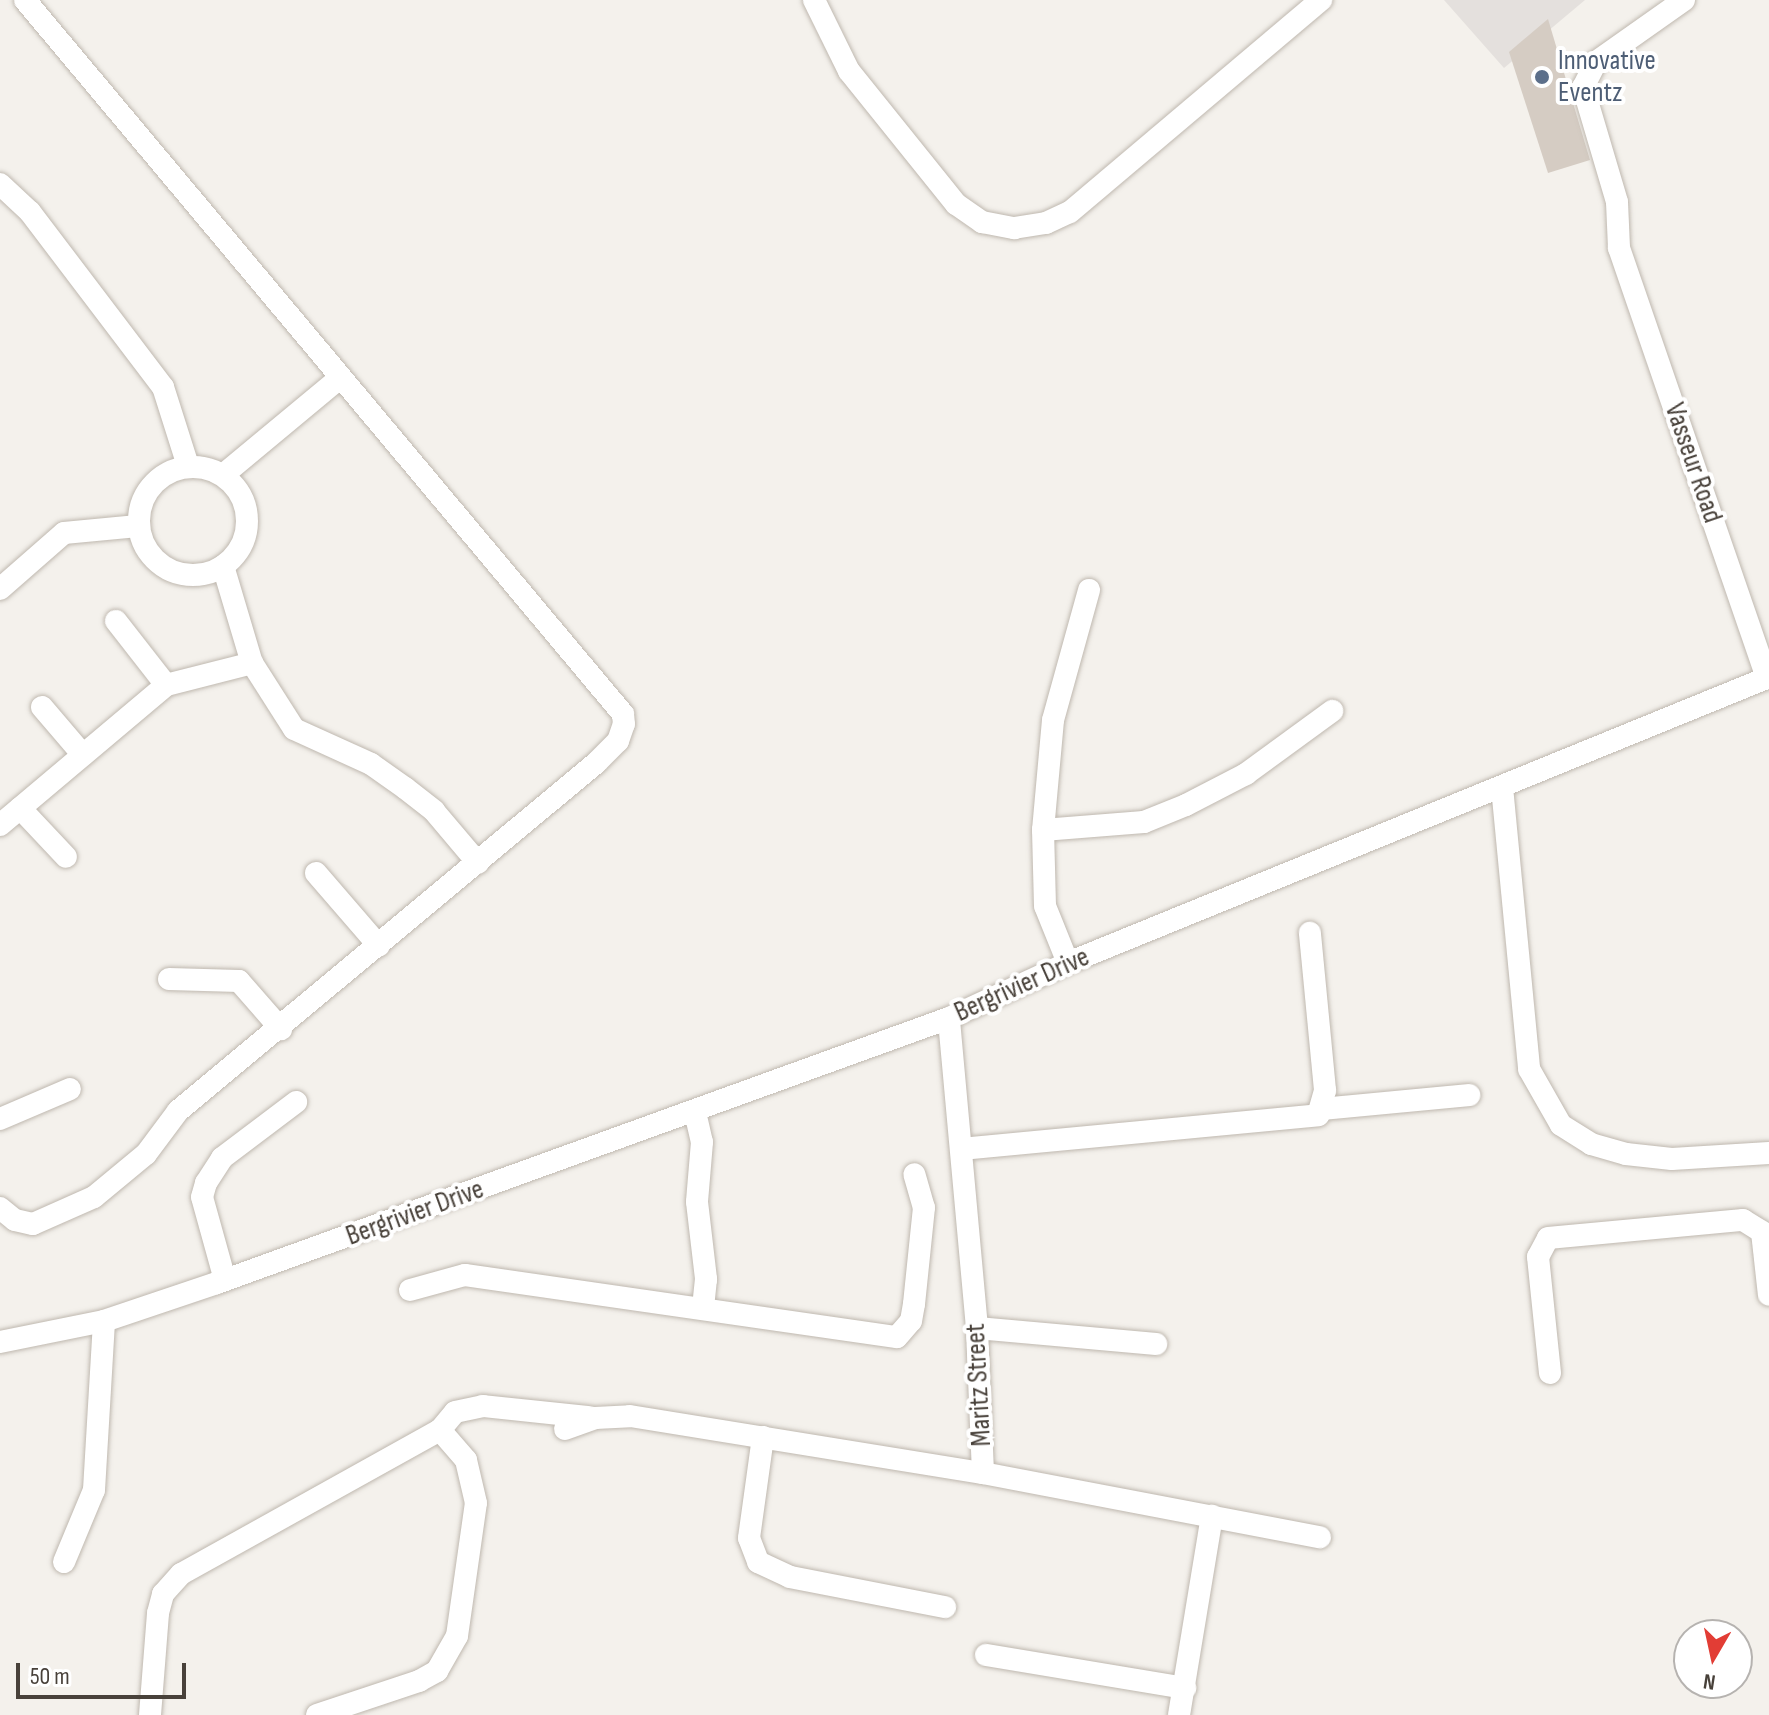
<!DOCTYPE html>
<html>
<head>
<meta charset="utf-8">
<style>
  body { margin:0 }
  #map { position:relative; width:1769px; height:1715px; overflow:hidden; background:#f4f1ec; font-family:"Sofia Sans Condensed",sans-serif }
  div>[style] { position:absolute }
  .industrial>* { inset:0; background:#e4e0dd }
  .building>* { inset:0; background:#d5ccc3 }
  .roads { filter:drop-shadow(0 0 2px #bfb8af) drop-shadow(0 0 2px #bfb8af) }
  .minor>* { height:22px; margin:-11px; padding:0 11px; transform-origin:11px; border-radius:11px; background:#fff }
  .minor>.ring { margin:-11px; padding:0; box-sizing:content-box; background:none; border:22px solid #fff; border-radius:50% }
  .dots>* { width:22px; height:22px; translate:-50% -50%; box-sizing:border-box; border:4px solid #fff; border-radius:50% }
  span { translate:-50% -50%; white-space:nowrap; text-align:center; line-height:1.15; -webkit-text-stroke:8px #fff; paint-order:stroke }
  .service-label { font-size:28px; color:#4e5e75 }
  .left { translate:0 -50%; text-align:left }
  .street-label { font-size:28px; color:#48413a }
  .north { position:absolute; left:1673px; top:1619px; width:80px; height:80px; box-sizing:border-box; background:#fff; border:2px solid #b6b3b0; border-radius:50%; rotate:189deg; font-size:22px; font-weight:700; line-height:32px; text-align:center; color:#48413a }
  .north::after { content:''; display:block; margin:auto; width:28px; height:36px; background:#e23d35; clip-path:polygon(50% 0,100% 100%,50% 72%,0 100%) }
  .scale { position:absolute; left:16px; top:1663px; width:170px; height:36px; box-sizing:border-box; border:4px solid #48413a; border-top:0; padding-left:10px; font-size:24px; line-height:28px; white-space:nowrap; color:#48413a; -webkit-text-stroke:6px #fff; paint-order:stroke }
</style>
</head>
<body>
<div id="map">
  <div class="industrial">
    <i style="clip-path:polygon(1444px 0,1585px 0,1504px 68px)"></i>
  </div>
  <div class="building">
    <i style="clip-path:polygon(1548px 19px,1590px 160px,1548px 173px,1509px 52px)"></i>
  </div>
  <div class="roads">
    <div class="minor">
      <i style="left:814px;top:0;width:79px;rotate:63.8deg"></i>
      <i style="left:849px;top:71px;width:171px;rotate:51.2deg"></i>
      <i style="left:956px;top:204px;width:32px;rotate:35deg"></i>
      <i style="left:982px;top:222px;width:33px;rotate:11deg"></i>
      <i style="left:1014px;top:228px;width:32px;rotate:-9deg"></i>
      <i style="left:1046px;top:223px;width:26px;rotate:-25deg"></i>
      <i style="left:1070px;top:212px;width:329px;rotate:-40.2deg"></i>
      <i style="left:1684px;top:0;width:108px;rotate:144.8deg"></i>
      <i style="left:1596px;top:62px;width:28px;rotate:117deg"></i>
      <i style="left:1583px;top:87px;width:120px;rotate:73.5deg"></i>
      <i style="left:1617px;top:202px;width:46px;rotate:87.5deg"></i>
      <i style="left:1619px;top:248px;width:455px;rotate:71deg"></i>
      <i style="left:0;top:184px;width:41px;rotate:43deg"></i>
      <i style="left:30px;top:212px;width:220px;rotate:52.8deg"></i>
      <i style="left:163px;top:387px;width:83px;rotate:72.4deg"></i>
      <i class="ring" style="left:139px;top:467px;width:86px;height:86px"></i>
      <i style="left:223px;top:475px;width:152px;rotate:-39.7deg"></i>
      <i style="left:223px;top:566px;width:101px;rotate:73.4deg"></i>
      <i style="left:252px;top:663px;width:78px;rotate:57.5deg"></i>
      <i style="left:294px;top:729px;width:85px;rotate:24.4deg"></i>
      <i style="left:371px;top:764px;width:42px;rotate:35.2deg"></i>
      <i style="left:405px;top:788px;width:37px;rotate:38deg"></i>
      <i style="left:434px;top:811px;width:68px;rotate:49.8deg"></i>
      <i style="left:0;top:589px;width:85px;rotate:-41.2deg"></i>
      <i style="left:64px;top:533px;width:74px;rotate:-5.4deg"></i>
      <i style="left:116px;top:621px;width:81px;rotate:52deg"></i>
      <i style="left:42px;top:707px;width:63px;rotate:49.5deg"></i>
      <i style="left:1502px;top:787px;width:283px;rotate:84.5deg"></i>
      <i style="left:1529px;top:1069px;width:64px;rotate:60.3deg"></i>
      <i style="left:1561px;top:1125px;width:36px;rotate:32deg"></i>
      <i style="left:1591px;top:1144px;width:36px;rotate:16deg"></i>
      <i style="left:1626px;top:1154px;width:46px;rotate:6.2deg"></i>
      <i style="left:1672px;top:1159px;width:97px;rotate:-3.5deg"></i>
      <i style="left:20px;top:808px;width:67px;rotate:46.8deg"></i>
      <i style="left:0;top:825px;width:217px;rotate:-40.1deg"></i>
      <i style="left:166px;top:685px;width:89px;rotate:-14.3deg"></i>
      <i style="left:1043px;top:830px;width:101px;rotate:-4.5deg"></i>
      <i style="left:1144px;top:822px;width:45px;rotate:-22deg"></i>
      <i style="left:1186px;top:805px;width:68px;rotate:-27.3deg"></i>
      <i style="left:1246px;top:774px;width:107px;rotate:-36.2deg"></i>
      <i style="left:316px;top:873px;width:96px;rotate:49.2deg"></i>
      <i style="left:1068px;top:963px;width:61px;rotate:-112deg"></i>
      <i style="left:1045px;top:906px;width:76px;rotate:-91.5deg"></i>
      <i style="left:1043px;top:830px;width:110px;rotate:-84.8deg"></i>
      <i style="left:1053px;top:720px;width:135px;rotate:-74.5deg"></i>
      <i style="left:169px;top:979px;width:70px;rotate:1.6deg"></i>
      <i style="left:239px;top:981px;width:64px;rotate:48.8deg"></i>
      <i style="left:1322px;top:1109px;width:148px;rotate:-5.4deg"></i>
      <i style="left:695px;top:1112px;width:31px;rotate:77deg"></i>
      <i style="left:702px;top:1142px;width:60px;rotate:94.8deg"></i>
      <i style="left:697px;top:1202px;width:78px;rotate:83.3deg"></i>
      <i style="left:706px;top:1279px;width:28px;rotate:96deg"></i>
      <i style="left:0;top:1119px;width:76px;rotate:-23.2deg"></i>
      <i style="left:961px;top:1149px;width:359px;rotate:-5.4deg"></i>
      <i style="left:1318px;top:1115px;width:26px;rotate:-74deg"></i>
      <i style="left:1325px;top:1090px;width:158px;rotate:-95.5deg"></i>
      <i style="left:0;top:1208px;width:19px;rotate:39deg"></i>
      <i style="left:15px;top:1220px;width:18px;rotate:13deg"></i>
      <i style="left:33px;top:1224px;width:67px;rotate:-23.9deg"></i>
      <i style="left:94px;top:1197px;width:67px;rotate:-39.6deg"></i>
      <i style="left:146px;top:1154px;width:54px;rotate:-53.3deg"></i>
      <i style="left:178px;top:1111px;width:544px;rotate:-39.78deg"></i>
      <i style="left:596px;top:763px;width:31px;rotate:-45deg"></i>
      <i style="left:618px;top:741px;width:18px;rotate:-71deg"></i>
      <i style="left:624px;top:724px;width:10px;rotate:-96deg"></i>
      <i style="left:623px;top:714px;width:931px;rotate:-129.95deg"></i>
      <i style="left:225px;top:1280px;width:86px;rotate:-105.5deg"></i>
      <i style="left:202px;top:1197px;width:15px;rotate:-74deg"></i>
      <i style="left:206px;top:1183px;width:30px;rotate:-57deg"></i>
      <i style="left:222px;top:1158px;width:93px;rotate:-37.1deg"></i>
      <i style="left:410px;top:1290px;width:57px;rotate:-15.3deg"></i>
      <i style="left:465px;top:1275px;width:436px;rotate:8.2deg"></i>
      <i style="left:897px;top:1337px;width:21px;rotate:-49deg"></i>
      <i style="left:911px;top:1321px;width:17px;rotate:-80deg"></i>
      <i style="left:914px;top:1304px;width:97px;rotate:-84.1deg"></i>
      <i style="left:924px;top:1208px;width:35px;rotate:-106deg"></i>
      <i style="left:977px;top:1328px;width:180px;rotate:5.1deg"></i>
      <i style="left:0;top:1342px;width:106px;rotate:-11.4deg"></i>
      <i style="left:104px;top:1321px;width:119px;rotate:-18.6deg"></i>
      <i style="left:217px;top:1283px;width:778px;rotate:-19.9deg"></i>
      <i style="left:949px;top:1018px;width:131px;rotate:-24.8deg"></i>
      <i style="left:1068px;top:963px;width:757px;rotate:-22.19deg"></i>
      <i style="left:1550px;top:1373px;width:117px;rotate:-95.9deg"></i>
      <i style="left:1538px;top:1257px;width:21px;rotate:-62deg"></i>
      <i style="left:1548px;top:1238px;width:196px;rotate:-5.3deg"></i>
      <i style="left:1743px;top:1220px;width:22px;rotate:32deg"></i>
      <i style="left:1762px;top:1232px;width:63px;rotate:83.7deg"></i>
      <i style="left:565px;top:1429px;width:32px;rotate:-20deg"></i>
      <i style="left:595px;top:1418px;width:35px;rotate:-3deg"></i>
      <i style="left:630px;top:1416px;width:358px;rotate:9.2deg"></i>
      <i style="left:983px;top:1473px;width:145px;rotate:-92.4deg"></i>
      <i style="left:977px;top:1328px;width:311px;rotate:-95.2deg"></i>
      <i style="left:763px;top:1437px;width:102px;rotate:97.9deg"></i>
      <i style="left:749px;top:1538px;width:26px;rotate:69deg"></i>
      <i style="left:758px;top:1562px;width:35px;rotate:25deg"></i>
      <i style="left:790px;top:1577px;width:158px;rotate:11deg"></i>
      <i style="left:983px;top:1473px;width:343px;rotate:10.8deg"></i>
      <i style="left:64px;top:1562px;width:78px;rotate:-67.4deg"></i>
      <i style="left:94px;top:1490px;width:169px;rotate:-86.6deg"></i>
      <i style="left:986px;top:1655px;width:202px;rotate:9.4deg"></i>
      <i style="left:150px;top:1715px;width:102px;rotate:-85.5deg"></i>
      <i style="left:158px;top:1613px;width:20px;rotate:-75deg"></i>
      <i style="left:163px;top:1594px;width:27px;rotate:-48deg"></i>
      <i style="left:181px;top:1574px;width:296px;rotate:-29.1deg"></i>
      <i style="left:440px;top:1430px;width:23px;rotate:-50deg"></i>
      <i style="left:455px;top:1412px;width:29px;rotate:-12deg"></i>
      <i style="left:483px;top:1406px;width:106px;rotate:6deg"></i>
      <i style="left:317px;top:1715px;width:108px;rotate:-18.4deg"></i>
      <i style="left:419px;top:1681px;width:21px;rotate:-29deg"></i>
      <i style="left:437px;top:1671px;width:40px;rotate:-60.3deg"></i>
      <i style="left:457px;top:1636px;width:134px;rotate:-81.9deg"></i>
      <i style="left:476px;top:1503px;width:44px;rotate:-103.1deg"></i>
      <i style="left:466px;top:1460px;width:40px;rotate:-131deg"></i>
      <i style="left:1179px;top:1715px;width:202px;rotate:-80.6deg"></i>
    </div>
  </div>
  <div class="dots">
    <i style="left:1542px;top:77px;background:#5c6f8a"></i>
  </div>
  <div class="service-label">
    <span class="left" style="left:1558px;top:77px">Innovative<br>Eventz</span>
  </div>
  <div class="street-label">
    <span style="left:1693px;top:463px;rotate:71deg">Vasseur Road</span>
    <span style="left:1022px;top:985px;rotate:-24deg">Bergrivier Drive</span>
    <span style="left:415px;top:1213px;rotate:-20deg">Bergrivier Drive</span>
    <span style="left:979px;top:1385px;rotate:-93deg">Maritz Street</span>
  </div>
  <div class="north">N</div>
  <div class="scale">50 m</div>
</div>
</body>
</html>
